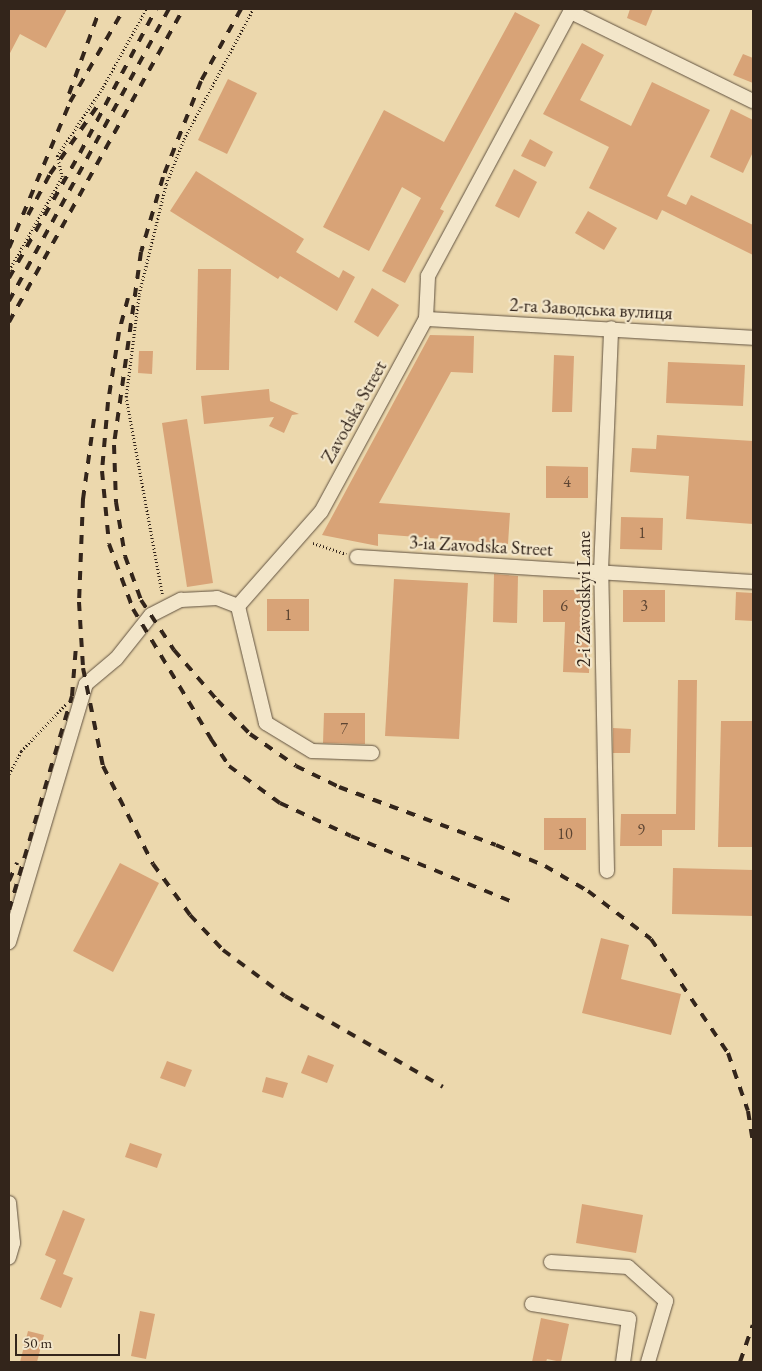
<!DOCTYPE html>
<html>
<head>
<meta charset="utf-8">
<style>
  body { margin:0 }
  #map { position:relative; width:762px; height:1371px; overflow:hidden; background:#ecd8ad; font-family:"EB Garamond",serif }
  div>[style] { position:absolute }
  .building>* { inset:0; background:#d8a377 }
  .path>* { height:2.5px; margin-top:-1.25px; transform-origin:0; background:repeating-linear-gradient(90deg,#33251b 0 1px,transparent 0 3.5px) }
  .roads { filter:drop-shadow(0 0 1px #615240) drop-shadow(0 0 1px #615240) }
  .minor>* { height:14px; margin:-7px; padding:0 7px; transform-origin:7px; border-radius:7px; background:#f3e6ca }
  .rail>* { height:4px; margin-top:-2px; transform-origin:0; background:repeating-linear-gradient(90deg,#33251b 0 9px,transparent 0 18px) }
  span { translate:-50% -50%; white-space:nowrap; text-align:center; line-height:1.15; -webkit-text-stroke:4.5px #f3e6ca; paint-order:stroke }
  .number-label { font-size:16px; color:#5c4432 }
  .number-label span { -webkit-text-stroke-width:0 }
  .street-label { font-size:19px; color:#33251b }
  .frame { position:absolute; inset:0; border:10px solid #33251b; pointer-events:none }
  .scale { position:absolute; left:15px; top:1334px; width:105px; height:22px; box-sizing:border-box; border:2px solid #33251b; border-top:0; padding-left:6px; font-size:15px; line-height:18px; white-space:nowrap; color:#33251b; -webkit-text-stroke:4px #f3e6ca; paint-order:stroke }
</style>
</head>
<body>
<div id="map">
  <div class="building">
    <i style="clip-path:polygon(9px 9px,67px 9px,46px 48px,20px 34px,9px 55px)"></i>
    <i style="clip-path:polygon(630px 9px,653px 9px,646px 26px,627px 18px)"></i>
    <i style="clip-path:polygon(515px 12px,540px 25px,440px 209px,444px 211px,405px 283px,382px 271px,421px 198px,402px 187px,369px 251px,323px 227px,384px 110px,444px 142px)"></i>
    <i style="clip-path:polygon(582px 43px,604px 55px,580px 100px,631px 126px,652px 82px,710px 110px,667px 196px,686px 205px,691px 195px,753px 225px,753px 255px,662px 210px,657px 220px,589px 188px,609px 147px,543px 114px)"></i>
    <i style="clip-path:polygon(743px 54px,753px 58px,753px 83px,733px 75px)"></i>
    <i style="clip-path:polygon(228px 79px,257px 93px,227px 154px,198px 140px)"></i>
    <i style="clip-path:polygon(731px 109px,753px 120px,753px 152px,743px 173px,710px 157px)"></i>
    <i style="clip-path:polygon(530px 139px,553px 152px,545px 167px,521px 156px)"></i>
    <i style="clip-path:polygon(514px 169px,537px 182px,519px 218px,495px 206px)"></i>
    <i style="clip-path:polygon(196px 171px,304px 239px,296px 252px,339px 278px,343px 270px,355px 277px,337px 311px,280px 276px,278px 279px,170px 211px)"></i>
    <i style="clip-path:polygon(588px 211px,617px 228px,604px 250px,575px 233px)"></i>
    <i style="clip-path:polygon(198px 269px,231px 269px,229px 370px,196px 370px)"></i>
    <i style="clip-path:polygon(372px 288px,399px 305px,378px 337px,354px 322px)"></i>
    <i style="clip-path:polygon(430px 335px,474px 336px,473px 373px,451px 372px,379px 503px,510px 513px,508px 544px,378px 534px,378px 546px,322px 535px)"></i>
    <i style="clip-path:polygon(139px 351px,153px 351px,152px 374px,138px 373px)"></i>
    <i style="clip-path:polygon(554px 355px,574px 356px,572px 412px,552px 412px)"></i>
    <i style="clip-path:polygon(668px 362px,745px 365px,743px 406px,666px 403px)"></i>
    <i style="clip-path:polygon(269px 389px,270px 401px,299px 414px,292px 415px,284px 433px,269px 426px,274px 417px,204px 424px,201px 396px)"></i>
    <i style="clip-path:polygon(187px 419px,213px 583px,187px 587px,162px 423px)"></i>
    <i style="clip-path:polygon(657px 435px,753px 441px,753px 524px,686px 519px,689px 476px,630px 472px,632px 448px,656px 449px)"></i>
    <i style="clip-path:polygon(546px 466px,588px 467px,588px 498px,546px 498px)"></i>
    <i style="clip-path:polygon(621px 517px,663px 518px,662px 550px,620px 549px)"></i>
    <i style="clip-path:polygon(494px 574px,518px 576px,517px 623px,493px 622px)"></i>
    <i style="clip-path:polygon(394px 579px,468px 583px,459px 739px,385px 736px)"></i>
    <i style="clip-path:polygon(543px 590px,585px 590px,584px 639px,590px 639px,589px 673px,563px 672px,565px 622px,543px 622px)"></i>
    <i style="clip-path:polygon(623px 590px,665px 590px,665px 622px,623px 622px)"></i>
    <i style="clip-path:polygon(736px 592px,753px 593px,753px 621px,735px 620px)"></i>
    <i style="clip-path:polygon(267px 599px,309px 599px,309px 631px,267px 631px)"></i>
    <i style="clip-path:polygon(678px 680px,697px 680px,695px 830px,662px 830px,662px 846px,620px 846px,621px 814px,676px 814px)"></i>
    <i style="clip-path:polygon(324px 713px,365px 713px,365px 744px,323px 743px)"></i>
    <i style="clip-path:polygon(721px 721px,753px 721px,753px 847px,718px 847px)"></i>
    <i style="clip-path:polygon(613px 728px,631px 729px,630px 753px,613px 753px)"></i>
    <i style="clip-path:polygon(544px 818px,586px 818px,586px 850px,544px 850px)"></i>
    <i style="clip-path:polygon(120px 863px,159px 883px,113px 972px,73px 951px)"></i>
    <i style="clip-path:polygon(673px 868px,753px 870px,753px 916px,672px 914px)"></i>
    <i style="clip-path:polygon(601px 938px,629px 945px,621px 979px,681px 994px,671px 1035px,582px 1013px)"></i>
    <i style="clip-path:polygon(308px 1055px,334px 1065px,327px 1083px,301px 1073px)"></i>
    <i style="clip-path:polygon(167px 1061px,192px 1070px,185px 1087px,160px 1078px)"></i>
    <i style="clip-path:polygon(266px 1077px,288px 1083px,283px 1098px,262px 1092px)"></i>
    <i style="clip-path:polygon(130px 1143px,162px 1154px,157px 1168px,125px 1157px)"></i>
    <i style="clip-path:polygon(582px 1204px,643px 1215px,636px 1253px,576px 1243px)"></i>
    <i style="clip-path:polygon(63px 1210px,85px 1219px,63px 1274px,73px 1278px,61px 1308px,40px 1299px,56px 1260px,45px 1255px)"></i>
    <i style="clip-path:polygon(140px 1311px,155px 1314px,146px 1359px,131px 1356px)"></i>
    <i style="clip-path:polygon(541px 1318px,569px 1324px,561px 1362px,547px 1359px,546px 1362px,532px 1362px)"></i>
    <i style="clip-path:polygon(28px 1331px,44px 1335px,37px 1362px,20px 1362px)"></i>
  </div>
  <div class="path">
    <i style="left:9px;top:270px;width:107px;rotate:-60.3deg"></i>
    <i style="left:62px;top:177px;width:22px;rotate:-103deg"></i>
    <i style="left:57px;top:156px;width:83px;rotate:-56.3deg"></i>
    <i style="left:103px;top:87px;width:89px;rotate:-61.1deg"></i>
    <i style="left:313px;top:543px;width:35px;rotate:18deg"></i>
    <i style="left:162px;top:594px;width:200px;rotate:-100.4deg"></i>
    <i style="left:126px;top:397px;width:104px;rotate:-82.8deg"></i>
    <i style="left:139px;top:294px;width:113px;rotate:-76.2deg"></i>
    <i style="left:166px;top:184px;width:48px;rotate:-68.2deg"></i>
    <i style="left:184px;top:139px;width:147px;rotate:-62deg"></i>
    <i style="left:9px;top:774px;width:26px;rotate:-62deg"></i>
    <i style="left:21px;top:751px;width:66px;rotate:-46.2deg"></i>
  </div>
  <div class="roads">
    <div class="minor">
      <i style="left:571px;top:12px;width:203px;rotate:26.1deg"></i>
      <i style="left:426px;top:319px;width:328px;rotate:3.3deg"></i>
      <i style="left:357px;top:557px;width:397px;rotate:3.6deg"></i>
      <i style="left:372px;top:753px;width:60px;rotate:-178.1deg"></i>
      <i style="left:312px;top:751px;width:54px;rotate:-148.7deg"></i>
      <i style="left:266px;top:723px;width:120px;rotate:-103.5deg"></i>
      <i style="left:238px;top:606px;width:125px;rotate:-48.6deg"></i>
      <i style="left:321px;top:512px;width:220px;rotate:-61.5deg"></i>
      <i style="left:426px;top:319px;width:43px;rotate:-87.3deg"></i>
      <i style="left:428px;top:276px;width:303px;rotate:-61.7deg"></i>
      <i style="left:607px;top:871px;width:300px;rotate:-91.1deg"></i>
      <i style="left:601px;top:571px;width:243px;rotate:-87.6deg"></i>
      <i style="left:9px;top:942px;width:269px;rotate:-73.4deg"></i>
      <i style="left:86px;top:684px;width:39px;rotate:-40deg"></i>
      <i style="left:116px;top:659px;width:56px;rotate:-51.5deg"></i>
      <i style="left:151px;top:615px;width:34px;rotate:-27deg"></i>
      <i style="left:181px;top:600px;width:36px;rotate:-3deg"></i>
      <i style="left:217px;top:598px;width:22px;rotate:21deg"></i>
      <i style="left:9px;top:1203px;width:40px;rotate:84.3deg"></i>
      <i style="left:13px;top:1243px;width:15px;rotate:106deg"></i>
      <i style="left:551px;top:1262px;width:77px;rotate:3.7deg"></i>
      <i style="left:628px;top:1267px;width:51px;rotate:41.8deg"></i>
      <i style="left:666px;top:1301px;width:64px;rotate:106.4deg"></i>
      <i style="left:532px;top:1304px;width:98px;rotate:8.8deg"></i>
      <i style="left:629px;top:1319px;width:43px;rotate:97.9deg"></i>
    </div>
  </div>
  <div class="rail">
    <i style="left:241px;top:9px;width:82px;rotate:119.1deg"></i>
    <i style="left:201px;top:81px;width:103px;rotate:111.6deg"></i>
    <i style="left:163px;top:177px;width:78px;rotate:106.3deg"></i>
    <i style="left:141px;top:252px;width:195px;rotate:98deg"></i>
    <i style="left:114px;top:445px;width:57px;rotate:88deg"></i>
    <i style="left:116px;top:502px;width:55px;rotate:80.5deg"></i>
    <i style="left:125px;top:556px;width:47px;rotate:70deg"></i>
    <i style="left:141px;top:600px;width:60px;rotate:56.6deg"></i>
    <i style="left:174px;top:650px;width:66px;rotate:49.3deg"></i>
    <i style="left:217px;top:700px;width:47px;rotate:45.9deg"></i>
    <i style="left:250px;top:734px;width:56px;rotate:34.8deg"></i>
    <i style="left:296px;top:766px;width:48px;rotate:26deg"></i>
    <i style="left:339px;top:787px;width:167px;rotate:20.3deg"></i>
    <i style="left:496px;top:845px;width:53px;rotate:23.2deg"></i>
    <i style="left:545px;top:866px;width:50px;rotate:30.2deg"></i>
    <i style="left:588px;top:891px;width:79px;rotate:37.3deg"></i>
    <i style="left:651px;top:939px;width:138px;rotate:56deg"></i>
    <i style="left:728px;top:1053px;width:61px;rotate:71deg"></i>
    <i style="left:748px;top:1111px;width:30px;rotate:81deg"></i>
    <i style="left:69px;top:94px;width:90px;rotate:-70deg"></i>
    <i style="left:28px;top:215px;width:47px;rotate:-61.8deg"></i>
    <i style="left:50px;top:174px;width:89px;rotate:-55.1deg"></i>
    <i style="left:9px;top:248px;width:158px;rotate:-67.3deg"></i>
    <i style="left:70px;top:102px;width:108px;rotate:-59.9deg"></i>
    <i style="left:9px;top:278px;width:144px;rotate:-60.4deg"></i>
    <i style="left:80px;top:153px;width:163px;rotate:-62.2deg"></i>
    <i style="left:128px;top:298px;width:35px;rotate:105deg"></i>
    <i style="left:119px;top:332px;width:71px;rotate:98.9deg"></i>
    <i style="left:108px;top:402px;width:69px;rotate:95deg"></i>
    <i style="left:102px;top:471px;width:73px;rotate:84.5deg"></i>
    <i style="left:109px;top:544px;width:69px;rotate:69.7deg"></i>
    <i style="left:133px;top:609px;width:152px;rotate:59deg"></i>
    <i style="left:211px;top:739px;width:32px;rotate:56deg"></i>
    <i style="left:229px;top:766px;width:63px;rotate:36deg"></i>
    <i style="left:280px;top:803px;width:78px;rotate:24.9deg"></i>
    <i style="left:351px;top:836px;width:172px;rotate:22.2deg"></i>
    <i style="left:9px;top:301px;width:333px;rotate:-61.3deg"></i>
    <i style="left:9px;top:322px;width:358px;rotate:-60.9deg"></i>
    <i style="left:94px;top:419px;width:81px;rotate:97.8deg"></i>
    <i style="left:83px;top:499px;width:103px;rotate:92.2deg"></i>
    <i style="left:79px;top:602px;width:66px;rotate:86.5deg"></i>
    <i style="left:83px;top:668px;width:100px;rotate:78.5deg"></i>
    <i style="left:103px;top:766px;width:110px;rotate:63deg"></i>
    <i style="left:153px;top:864px;width:63px;rotate:54deg"></i>
    <i style="left:190px;top:915px;width:48px;rotate:46.7deg"></i>
    <i style="left:223px;top:950px;width:77px;rotate:36.6deg"></i>
    <i style="left:285px;top:996px;width:182px;rotate:29.9deg"></i>
    <i style="left:9px;top:881px;width:20px;rotate:-66deg"></i>
    <i style="left:9px;top:910px;width:223px;rotate:-73.6deg"></i>
    <i style="left:72px;top:696px;width:50px;rotate:-85.4deg"></i>
    <i style="left:740px;top:1362px;width:39px;rotate:-71deg"></i>
  </div>
  <div class="number-label">
    <span style="left:567px;top:482px">4</span>
    <span style="left:642px;top:533px">1</span>
    <span style="left:564px;top:606px">6</span>
    <span style="left:644px;top:606px">3</span>
    <span style="left:288px;top:615px">1</span>
    <span style="left:344px;top:729px">7</span>
    <span style="left:641px;top:830px">9</span>
    <span style="left:565px;top:834px">10</span>
  </div>
  <div class="street-label">
    <span style="left:591px;top:309px;rotate:3deg">2-га Заводська вулиця</span>
    <span style="left:354px;top:412px;rotate:-61deg">Zavodska Street</span>
    <span style="left:481px;top:546px;rotate:3deg">3-ia Zavodska Street</span>
    <span style="left:584px;top:599px;rotate:-90deg">2-i Zavodskyi Lane</span>
  </div>
  <div class="frame"></div>
  <div class="scale">50 m</div>
</div>
</body>
</html>
